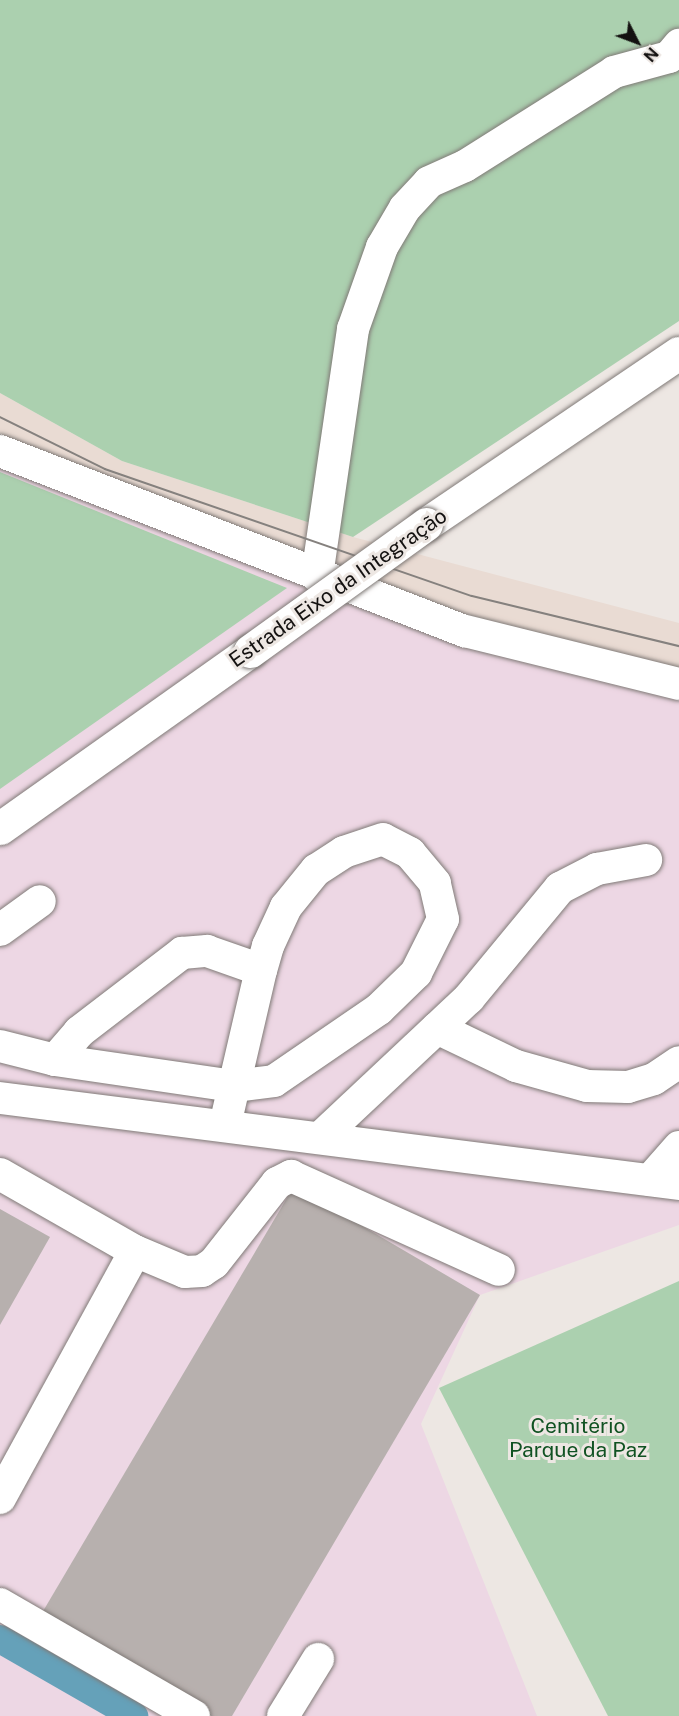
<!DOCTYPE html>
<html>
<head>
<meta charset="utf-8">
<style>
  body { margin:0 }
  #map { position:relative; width:679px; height:1716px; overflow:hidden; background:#ede7e3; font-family:"Public Sans",sans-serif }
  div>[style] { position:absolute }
  .built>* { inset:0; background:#e9dbd3 }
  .industrial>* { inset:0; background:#edd7e4 }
  .green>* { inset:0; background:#abd0af }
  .canal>* { height:28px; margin:-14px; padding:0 14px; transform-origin:14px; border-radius:14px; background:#65a1b9 }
  .building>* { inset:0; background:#b7b0ae }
  .roads { filter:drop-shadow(0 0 2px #807a77) drop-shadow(0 0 2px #807a77) }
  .minor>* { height:32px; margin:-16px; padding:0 16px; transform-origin:16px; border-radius:16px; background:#fff }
  .major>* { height:33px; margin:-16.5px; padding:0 16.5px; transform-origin:16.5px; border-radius:16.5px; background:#fff }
  .tram>* { height:1.5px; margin:-0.75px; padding:0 0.75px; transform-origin:0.75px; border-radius:0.75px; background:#85817e }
  .bridges { filter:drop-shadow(0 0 2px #807a77) drop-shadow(0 0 2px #807a77) }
  .major-bridge>* { height:33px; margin:-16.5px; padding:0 16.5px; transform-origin:16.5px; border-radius:16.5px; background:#fff }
  span { translate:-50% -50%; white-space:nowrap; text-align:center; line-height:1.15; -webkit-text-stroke:6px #ede7e3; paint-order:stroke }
  .street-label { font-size:21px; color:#131110 }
  .park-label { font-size:21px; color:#105222 }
  .north { position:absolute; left:607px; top:12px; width:60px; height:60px; -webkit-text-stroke:4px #ede7e3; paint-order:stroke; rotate:132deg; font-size:16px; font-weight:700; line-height:24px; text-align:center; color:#131110 }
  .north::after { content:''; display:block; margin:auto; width:21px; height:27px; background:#131110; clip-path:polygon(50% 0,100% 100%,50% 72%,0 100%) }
</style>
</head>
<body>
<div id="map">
  <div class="built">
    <i style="clip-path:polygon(0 393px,122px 461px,353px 537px,679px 623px,679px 669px,430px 605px,29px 448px,0 433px)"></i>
  </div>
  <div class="industrial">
    <i style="clip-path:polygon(0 457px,465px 635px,679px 681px,679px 1225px,480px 1295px,421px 1424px,537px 1716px,0 1716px)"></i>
  </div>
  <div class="green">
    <i style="clip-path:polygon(0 0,679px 0,679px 321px,353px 537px,122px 461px,0 393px)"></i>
    <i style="clip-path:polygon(0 472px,287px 588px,0 789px)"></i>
    <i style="clip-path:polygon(679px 1281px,679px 1716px,608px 1716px,439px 1388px)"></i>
  </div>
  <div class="canal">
    <i style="left:0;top:1639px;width:155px;rotate:29.9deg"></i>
  </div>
  <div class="building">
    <i style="clip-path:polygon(294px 1186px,480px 1295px,232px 1716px,206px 1716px,39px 1618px)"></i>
    <i style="clip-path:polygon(0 1209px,50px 1237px,0 1325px)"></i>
  </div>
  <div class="roads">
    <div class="minor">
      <i style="left:0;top:451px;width:499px;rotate:21.2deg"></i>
      <i style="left:465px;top:631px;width:220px;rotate:13.9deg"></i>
      <i style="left:317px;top:576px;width:250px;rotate:-81.7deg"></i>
      <i style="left:353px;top:329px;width:87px;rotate:-70.5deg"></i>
      <i style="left:382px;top:247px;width:45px;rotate:-59.5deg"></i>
      <i style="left:405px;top:208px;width:35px;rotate:-47deg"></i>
      <i style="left:429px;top:182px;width:39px;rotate:-24deg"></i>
      <i style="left:465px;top:166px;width:176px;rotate:-32.2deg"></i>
      <i style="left:614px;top:72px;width:57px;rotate:-15.3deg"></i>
      <i style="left:669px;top:57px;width:16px;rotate:-50deg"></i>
      <i style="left:0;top:930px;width:49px;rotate:-35.9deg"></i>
      <i style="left:437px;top:1028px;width:88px;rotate:25.7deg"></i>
      <i style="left:516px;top:1066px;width:74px;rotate:15.7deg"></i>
      <i style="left:587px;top:1086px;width:41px;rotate:1.4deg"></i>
      <i style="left:628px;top:1087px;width:27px;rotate:-17deg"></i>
      <i style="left:654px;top:1079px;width:30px;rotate:-34deg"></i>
      <i style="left:0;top:1046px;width:57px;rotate:14.3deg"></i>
      <i style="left:55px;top:1060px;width:181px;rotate:8.3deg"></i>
      <i style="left:234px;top:1086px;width:40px;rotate:-7.1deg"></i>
      <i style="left:274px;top:1081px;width:127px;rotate:-34.4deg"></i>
      <i style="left:379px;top:1009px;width:52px;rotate:-44.2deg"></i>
      <i style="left:416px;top:973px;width:60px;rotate:-63.4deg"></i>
      <i style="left:443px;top:919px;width:37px;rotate:-103deg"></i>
      <i style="left:435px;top:883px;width:39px;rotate:-130deg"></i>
      <i style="left:410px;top:853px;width:30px;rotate:-153deg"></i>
      <i style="left:383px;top:839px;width:41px;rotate:161.6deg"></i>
      <i style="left:344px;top:852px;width:33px;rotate:147deg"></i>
      <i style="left:316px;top:870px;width:48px;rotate:129deg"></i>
      <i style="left:286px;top:907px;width:43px;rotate:114.8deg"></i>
      <i style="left:268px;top:946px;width:25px;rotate:106deg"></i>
      <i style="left:261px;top:970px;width:119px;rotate:103.1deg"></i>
      <i style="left:234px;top:1086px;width:40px;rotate:103deg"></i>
      <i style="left:55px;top:1060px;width:37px;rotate:-49deg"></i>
      <i style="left:79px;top:1032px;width:130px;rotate:-37.5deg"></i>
      <i style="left:182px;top:953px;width:25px;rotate:-5deg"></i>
      <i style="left:207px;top:951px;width:57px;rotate:19.4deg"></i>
      <i style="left:0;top:1098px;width:684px;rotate:7.22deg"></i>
      <i style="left:321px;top:1137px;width:203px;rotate:-43.2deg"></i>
      <i style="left:469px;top:998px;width:143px;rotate:-50.4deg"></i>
      <i style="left:560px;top:888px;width:42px;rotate:-27.2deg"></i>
      <i style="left:597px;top:869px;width:50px;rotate:-10.4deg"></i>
      <i style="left:0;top:1174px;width:155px;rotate:29.7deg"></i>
      <i style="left:135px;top:1251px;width:54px;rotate:22.8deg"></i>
      <i style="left:185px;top:1272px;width:17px;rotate:-3deg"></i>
      <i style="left:202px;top:1271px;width:14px;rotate:-34deg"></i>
      <i style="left:214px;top:1263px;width:102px;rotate:-51.8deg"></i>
      <i style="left:277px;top:1183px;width:16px;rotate:-27deg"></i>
      <i style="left:291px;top:1176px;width:228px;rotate:24.3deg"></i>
      <i style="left:650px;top:1180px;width:44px;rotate:-48.7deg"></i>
      <i style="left:0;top:1498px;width:281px;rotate:-61.3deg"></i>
      <i style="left:0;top:1604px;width:224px;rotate:30deg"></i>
      <i style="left:283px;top:1716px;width:67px;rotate:-58.4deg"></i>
    </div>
    <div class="major">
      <i style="left:426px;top:524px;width:305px;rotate:-34.1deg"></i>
      <i style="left:0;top:828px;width:306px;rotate:-35.3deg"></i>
    </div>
  </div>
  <div class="tram">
    <i style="left:0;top:417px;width:117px;rotate:26.3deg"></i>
    <i style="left:105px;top:469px;width:388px;rotate:19.1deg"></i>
    <i style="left:472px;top:596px;width:213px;rotate:13.6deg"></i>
  </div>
  <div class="bridges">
    <div class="major-bridge">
      <i style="left:250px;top:651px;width:217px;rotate:-35.8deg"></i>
    </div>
  </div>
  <div class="street-label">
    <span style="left:338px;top:588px;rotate:-35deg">Estrada Eixo da Integração</span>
  </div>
  <div class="park-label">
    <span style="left:578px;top:1438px">Cemitério<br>Parque da Paz</span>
  </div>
  <div class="north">N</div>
</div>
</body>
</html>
